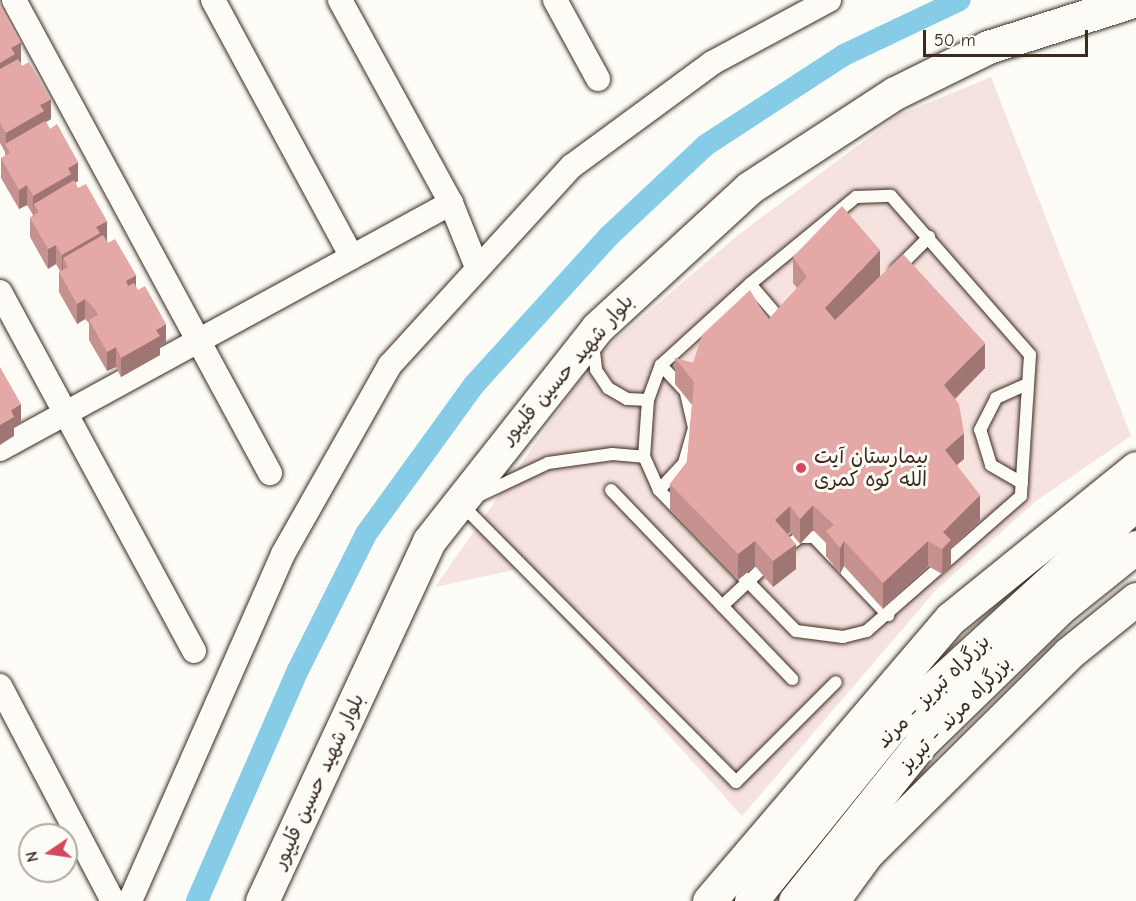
<!DOCTYPE html>
<html>
<head>
<meta charset="utf-8">
<style>
  body { margin:0 }
  #map { position:relative; width:1136px; height:901px; overflow:hidden; background:#fdfcf7; font-family:"Comic Neue","Playpen Sans Arabic",sans-serif }
  div>[style] { position:absolute }
  .built>* { inset:0; background:#f6e3df }
  .canal>* { height:22px; margin:-11px; padding:0 11px; transform-origin:11px; border-radius:11px; background:#86cce7 }
  .roads { filter:drop-shadow(0 0 2px #3b2a1e) drop-shadow(0 0 2px #3b2a1e) }
  .lane>* { height:12px; margin:-6px; padding:0 6px; transform-origin:6px; border-radius:6px; background:#fdfcf7 }
  .street>* { height:24px; margin:-12px; padding:0 12px; transform-origin:12px; border-radius:12px; background:#fdfcf7 }
  .secondary>* { height:33px; margin:-16.5px; padding:0 16.5px; transform-origin:16.5px; border-radius:16.5px; background:#fdfcf7 }
  .primary>* { height:33px; margin:-16.5px; padding:0 16.5px; transform-origin:16.5px; border-radius:16.5px; background:#fdfcf7 }
  .wall>* { inset:0; background:#c4918f }
  .shaded-wall>* { inset:0; background:#a07674 }
  .building>* { inset:0; background:#e4a9a6 }
  .dots>* { width:16px; height:16px; translate:-50% -50%; box-sizing:border-box; border:3px solid #fdfcf7; border-radius:50% }
  span { translate:-50% -50%; white-space:nowrap; text-align:center; line-height:1.15; -webkit-text-stroke:6px #fdfcf7; paint-order:stroke }
  .street-label { font-size:20px; color:#3b2a1e }
  .poi-label { font-size:20px; color:#3b2a1e }
  .left { translate:0 -50%; text-align:left }
  .north { position:absolute; left:18px; top:823px; width:60px; height:60px; box-sizing:border-box; background:#fdfcf7; border:2px solid #afa8a0; border-radius:50%; rotate:257deg; font-size:16px; font-weight:700; line-height:24px; text-align:center; color:#3b2a1e }
  .north::after { content:''; display:block; margin:auto; width:21px; height:27px; background:#d1495b; clip-path:polygon(50% 0,100% 100%,50% 72%,0 100%) }
  .scale { position:absolute; left:923px; top:30px; width:165px; height:27px; box-sizing:border-box; border:3px solid #3b2a1e; border-top:0; padding-left:8px; font-size:18px; line-height:21px; white-space:nowrap; color:#3b2a1e; -webkit-text-stroke:4px #fdfcf7; paint-order:stroke }
</style>
</head>
<body>
<div id="map">
  <div class="built">
    <i style="clip-path:polygon(991px 77px,1131px 436px,1036px 501px,936px 590px,742px 816px,518px 569px,435px 587px,596px 357px,738px 235px,899px 115px)"></i>
  </div>
  <div class="canal">
    <i style="left:197px;top:901px;width:250px;rotate:-66.4deg"></i>
    <i style="left:297px;top:672px;width:154px;rotate:-63.4deg"></i>
    <i style="left:366px;top:534px;width:183px;rotate:-54.1deg"></i>
    <i style="left:473px;top:386px;width:201px;rotate:-47.8deg"></i>
    <i style="left:608px;top:237px;width:134px;rotate:-43.2deg"></i>
    <i style="left:706px;top:145px;width:165px;rotate:-33.1deg"></i>
    <i style="left:844px;top:55px;width:128px;rotate:-25.4deg"></i>
  </div>
  <div class="roads">
    <div class="lane">
      <i style="left:891px;top:196px;width:211px;rotate:48.8deg"></i>
      <i style="left:1030px;top:355px;width:141px;rotate:93.7deg"></i>
      <i style="left:1021px;top:496px;width:205px;rotate:138.8deg"></i>
      <i style="left:867px;top:631px;width:25px;rotate:166deg"></i>
      <i style="left:843px;top:637px;width:47px;rotate:-172.7deg"></i>
      <i style="left:796px;top:631px;width:197px;rotate:-134.2deg"></i>
      <i style="left:659px;top:490px;width:36px;rotate:-114deg"></i>
      <i style="left:644px;top:457px;width:57px;rotate:-86deg"></i>
      <i style="left:648px;top:400px;width:37px;rotate:-70deg"></i>
      <i style="left:661px;top:365px;width:120px;rotate:-42.3deg"></i>
      <i style="left:750px;top:284px;width:137px;rotate:-39.4deg"></i>
      <i style="left:856px;top:197px;width:35px;rotate:-2deg"></i>
      <i style="left:896px;top:270px;width:47px;rotate:-45deg"></i>
      <i style="left:750px;top:284px;width:45px;rotate:49.5deg"></i>
      <i style="left:593px;top:344px;width:26px;rotate:83deg"></i>
      <i style="left:596px;top:370px;width:22px;rotate:56deg"></i>
      <i style="left:608px;top:388px;width:22px;rotate:30deg"></i>
      <i style="left:627px;top:399px;width:21px;rotate:3deg"></i>
      <i style="left:1022px;top:483px;width:36px;rotate:-150deg"></i>
      <i style="left:991px;top:465px;width:37px;rotate:-107deg"></i>
      <i style="left:980px;top:430px;width:36px;rotate:-63deg"></i>
      <i style="left:996px;top:398px;width:35px;rotate:-24deg"></i>
      <i style="left:611px;top:490px;width:262px;rotate:46.2deg"></i>
      <i style="left:659px;top:490px;width:37px;rotate:-47deg"></i>
      <i style="left:684px;top:463px;width:36px;rotate:-74deg"></i>
      <i style="left:694px;top:428px;width:37px;rotate:-103deg"></i>
      <i style="left:686px;top:392px;width:37px;rotate:-133deg"></i>
      <i style="left:480px;top:495px;width:75px;rotate:-25.2deg"></i>
      <i style="left:548px;top:463px;width:65px;rotate:-8deg"></i>
      <i style="left:612px;top:454px;width:32px;rotate:5deg"></i>
      <i style="left:464px;top:507px;width:387px;rotate:45.3deg"></i>
      <i style="left:736px;top:782px;width:141px;rotate:-45deg"></i>
      <i style="left:782px;top:550px;width:22px;rotate:-36deg"></i>
      <i style="left:800px;top:537px;width:14px"></i>
      <i style="left:814px;top:537px;width:108px;rotate:46.5deg"></i>
      <i style="left:722px;top:606px;width:64px;rotate:-43.1deg"></i>
    </div>
    <div class="street">
      <i style="left:14px;top:0;width:538px;rotate:61.58deg"></i>
      <i style="left:213px;top:0;width:292px;rotate:61.6deg"></i>
      <i style="left:340px;top:0;width:231px;rotate:61.3deg"></i>
      <i style="left:555px;top:0;width:90px;rotate:61.4deg"></i>
      <i style="left:0;top:292px;width:408px;rotate:61.6deg"></i>
      <i style="left:0;top:449px;width:514px;rotate:-28.61deg"></i>
      <i style="left:451px;top:203px;width:67px;rotate:68deg"></i>
      <i style="left:0;top:686px;width:243px;rotate:62.3deg"></i>
      <i style="left:130px;top:901px;width:379px;rotate:-66.2deg"></i>
      <i style="left:283px;top:554px;width:217px;rotate:-60.5deg"></i>
      <i style="left:390px;top:365px;width:270px;rotate:-47.6deg"></i>
      <i style="left:572px;top:166px;width:174px;rotate:-36.3deg"></i>
      <i style="left:712px;top:63px;width:133px;rotate:-28.3deg"></i>
    </div>
    <div class="secondary">
      <i style="left:262px;top:901px;width:397px;rotate:-65.1deg"></i>
      <i style="left:429px;top:541px;width:271px;rotate:-51.7deg"></i>
      <i style="left:597px;top:328px;width:207px;rotate:-42.6deg"></i>
      <i style="left:749px;top:188px;width:174px;rotate:-33.1deg"></i>
      <i style="left:895px;top:93px;width:104px;rotate:-26.3deg"></i>
      <i style="left:988px;top:47px;width:155px;rotate:-17.6deg"></i>
      <i style="left:709px;top:901px;width:372px;rotate:-49.5deg"></i>
      <i style="left:951px;top:618px;width:238px;rotate:-39deg"></i>
      <i style="left:832px;top:901px;width:59px;rotate:-53.9deg"></i>
      <i style="left:867px;top:853px;width:284px;rotate:-44.7deg"></i>
      <i style="left:1069px;top:653px;width:86px;rotate:-38.9deg"></i>
    </div>
    <div class="primary">
      <i style="left:751px;top:901px;width:226px;rotate:-51.1deg"></i>
      <i style="left:893px;top:725px;width:329px;rotate:-42.4deg"></i>
      <i style="left:795px;top:901px;width:202px;rotate:-51.4deg"></i>
      <i style="left:921px;top:743px;width:195px;rotate:-44.2deg"></i>
      <i style="left:1061px;top:607px;width:96px;rotate:-38.7deg"></i>
    </div>
  </div>
  <div class="wall">
    <i style="clip-path:polygon(0 5px,21px 62px,20px 63px,51px 119px,46px 122px,78px 181px,75px 183px,107px 241px,136px 287px,166px 343px,160px 347px,160px 355px,121px 377px,116px 367px,107px 371px,89px 340px,89px 323px,85px 319px,77px 324px,59px 292px,59px 272px,60px 271px,56px 264px,48px 269px,30px 237px,30px 218px,33px 215px,27px 205px,19px 209px,1px 178px,1px 158px,5px 156px,5px 152px,0 143px)"></i>
    <i style="clip-path:polygon(793px 257px,880px 276px,985px 368px,955px 399px,964px 459px,957px 465px,980px 521px,951px 549px,951px 565px,942px 574px,928px 566px,883px 609px,844px 566px,840px 574px,826px 556px,826px 543px,813px 530px,800px 544px,790px 532px,787px 534px,796px 569px,773px 587px,755px 566px,738px 580px,670px 510px,670px 484px,687px 462px,692px 405px,675px 384px,675px 358px,693px 363px,768px 320px,797px 288px,793px 283px)"></i>
  </div>
  <div class="shaded-wall">
    <i style="clip-path:polygon(21px 42px,21px 62px,15px 66px,0 82px,0 63px,11px 48px)"></i>
    <i style="clip-path:polygon(51px 99px,51px 119px,6px 146px,6px 133px,40px 105px)"></i>
    <i style="clip-path:polygon(78px 162px,78px 181px,34px 204px,33px 215px,33px 196px,68px 168px)"></i>
    <i style="clip-path:polygon(27px 185px,27px 205px,19px 209px,19px 190px)"></i>
    <i style="clip-path:polygon(107px 221px,107px 241px,68px 267px,63px 258px,63px 274px,62px 275px,62px 255px,96px 227px)"></i>
    <i style="clip-path:polygon(56px 245px,56px 264px,48px 269px,48px 249px)"></i>
    <i style="clip-path:polygon(880px 250px,880px 276px,825px 333px,825px 308px)"></i>
    <i style="clip-path:polygon(136px 275px,136px 295px,126px 301px,126px 281px)"></i>
    <i style="clip-path:polygon(85px 299px,85px 319px,77px 324px,77px 304px)"></i>
    <i style="clip-path:polygon(166px 324px,166px 343px,160px 347px,160px 355px,121px 377px,121px 358px,156px 330px)"></i>
    <i style="clip-path:polygon(985px 343px,985px 368px,944px 410px,944px 385px)"></i>
    <i style="clip-path:polygon(116px 347px,116px 367px,107px 371px,107px 352px)"></i>
    <i style="clip-path:polygon(21px 404px,21px 424px,14px 428px,14px 436px,0 445px,0 425px,11px 410px)"></i>
    <i style="clip-path:polygon(964px 433px,964px 459px,945px 475px,945px 450px)"></i>
    <i style="clip-path:polygon(980px 495px,980px 521px,951px 549px,951px 565px,942px 574px,943px 532px)"></i>
    <i style="clip-path:polygon(813px 505px,813px 530px,800px 544px,800px 519px)"></i>
    <i style="clip-path:polygon(790px 506px,790px 532px,775px 545px,775px 520px)"></i>
    <i style="clip-path:polygon(755px 541px,755px 566px,738px 580px,738px 554px)"></i>
    <i style="clip-path:polygon(844px 541px,844px 566px,840px 574px,840px 548px)"></i>
    <i style="clip-path:polygon(928px 541px,928px 566px,883px 609px,883px 583px)"></i>
    <i style="clip-path:polygon(796px 544px,796px 569px,773px 587px,773px 561px)"></i>
  </div>
  <div class="building">
    <i style="clip-path:polygon(0 5px,21px 42px,11px 48px,15px 54px,0 63px)"></i>
    <i style="clip-path:polygon(18px 59px,22px 66px,29px 62px,51px 99px,40px 105px,44px 111px,6px 133px,0 123px,0 69px)"></i>
    <i style="clip-path:polygon(45px 121px,50px 129px,57px 124px,78px 162px,68px 168px,71px 174px,33px 196px,27px 185px,19px 190px,1px 158px,10px 153px,5px 144px)"></i>
    <i style="clip-path:polygon(74px 180px,78px 188px,86px 184px,107px 221px,96px 227px,100px 233px,62px 255px,56px 245px,48px 249px,30px 218px,39px 212px,34px 204px)"></i>
    <i style="clip-path:polygon(842px 206px,880px 250px,825px 308px,835px 320px,903px 254px,985px 343px,944px 385px,959px 404px,964px 433px,945px 450px,980px 495px,943px 532px,951px 540px,942px 549px,928px 541px,883px 583px,844px 541px,840px 548px,826px 531px,834px 525px,813px 505px,800px 519px,790px 506px,775px 520px,796px 544px,773px 561px,755px 541px,738px 554px,670px 484px,687px 462px,694px 382px,675px 358px,693px 363px,702px 335px,750px 290px,768px 320px,807px 277px,793px 257px)"></i>
    <i style="clip-path:polygon(103px 235px,108px 243px,115px 239px,136px 275px,126px 281px,128px 286px,134px 283px,138px 290px,145px 286px,166px 324px,156px 330px,160px 336px,121px 358px,116px 347px,107px 352px,89px 320px,98px 315px,94px 308px,85px 299px,77px 304px,59px 272px,68px 267px,63px 258px)"></i>
    <i style="clip-path:polygon(0 367px,21px 404px,11px 410px,14px 417px,0 425px)"></i>
  </div>
  <div class="dots">
    <i style="left:801px;top:468px;background:#d1495b"></i>
  </div>
  <div class="street-label">
    <span style="left:567px;top:369px;rotate:-49deg">بلوار شهید حسین قلیپور</span>
    <span style="left:933px;top:691px;rotate:-45deg">بزرگراه تبریز - مرند</span>
    <span style="left:955px;top:714px;rotate:-46deg">بزرگراه مرند - تبریز</span>
    <span style="left:318px;top:781px;rotate:-65deg">بلوار شهید حسین قلیپور</span>
  </div>
  <div class="poi-label">
    <span class="left" style="left:814px;top:468px">بیمارستان آیت<br>الله کوه کمری</span>
  </div>
  <div class="north">N</div>
  <div class="scale">50 m</div>
</div>
</body>
</html>
